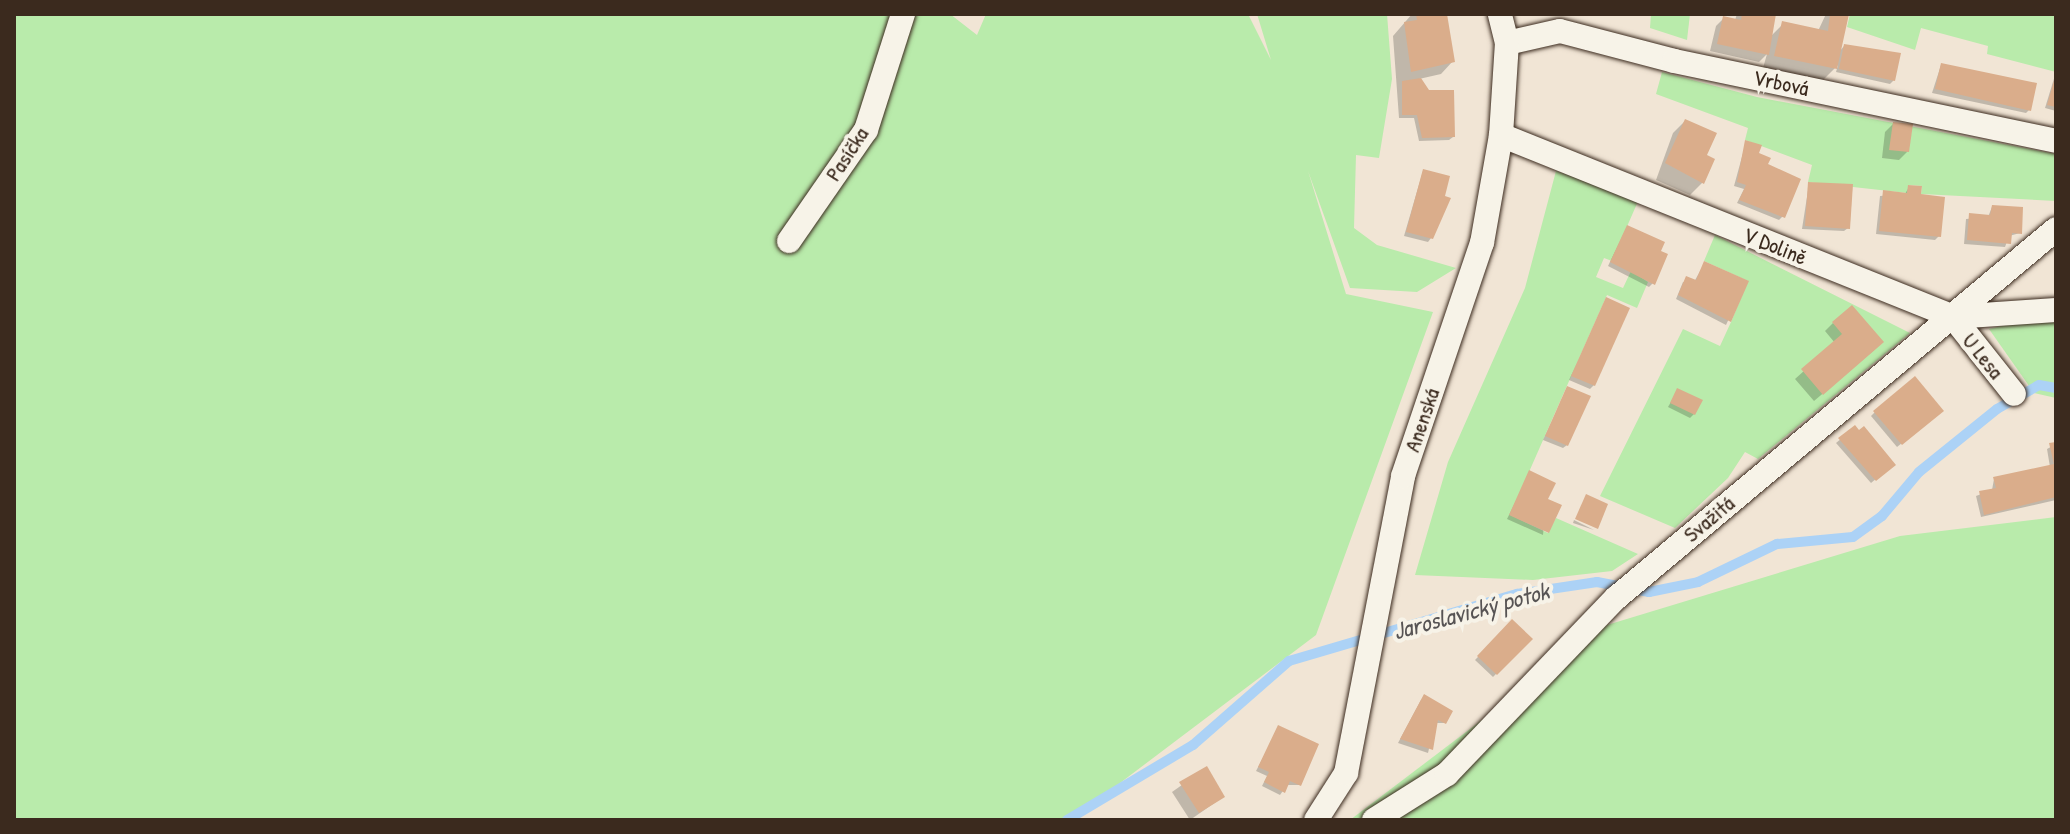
<!DOCTYPE html>
<html>
<head>
<meta charset="utf-8">
<style>
  body { margin:0 }
  #map { position:relative; width:2070px; height:834px; overflow:hidden; background:#f1e5d5; font-family:"Patrick Hand",sans-serif }
  div>[style] { position:absolute }
  .green>* { inset:0; background:#b9ebab }
  .shadow>* { inset:0; background:#0003 }
  .stream>* { height:10px; margin:-5px; padding:0 5px; transform-origin:5px; border-radius:5px; background:#acd2f6 }
  .building>* { inset:0; background:#daad8b }
  .roads { filter:drop-shadow(0 0 2px #3b2a1e) drop-shadow(0 0 2px #3b2a1e) }
  .street>* { height:24px; margin:-12px; padding:0 12px; transform-origin:12px; border-radius:12px; background:#f7f3e8 }
  span { translate:-50% -50%; white-space:nowrap; text-align:center; line-height:1.15; -webkit-text-stroke:8px #f7f3e8; paint-order:stroke }
  .street-label { font-size:22px; color:#3b2a1e }
  .water-label { font-size:24px; color:#575454; font-style:italic }
  .frame { position:absolute; inset:0; border:16px solid #3b2a1e; pointer-events:none }
</style>
</head>
<body>
<div id="map">
  <div class="green">
    <i style="clip-path:polygon(14px 14px,950px 14px,977px 35px,986px 14px,1248px 14px,1271px 60px,1257px 14px,1387px 14px,1392px 79px,1379px 158px,1356px 155px,1354px 228px,1377px 245px,1456px 268px,1417px 292px,1350px 288px,1308px 171px,1346px 294px,1433px 312px,1316px 635px,1071px 820px,14px 820px)"></i>
    <i style="clip-path:polygon(1651px 14px,1690px 14px,1687px 40px,1650px 28px)"></i>
    <i style="clip-path:polygon(1850px 14px,2056px 14px,2056px 72px,1987px 54px,1988px 46px,1921px 28px,1915px 50px,1847px 27px)"></i>
    <i style="clip-path:polygon(1662px 72px,1757px 97px,2056px 154px,2056px 201px,1921px 194px,1922px 186px,1909px 185px,1907px 193px,1808px 182px,1812px 165px,1745px 140px,1748px 128px,1656px 94px)"></i>
    <i style="clip-path:polygon(1556px 171px,1639px 199px,1612px 261px,1604px 258px,1596px 277px,1623px 288px,1631px 271px,1648px 282px,1637px 308px,1607px 295px,1510px 515px,1548px 533px,1556px 518px,1638px 554px,1612px 571px,1533px 580px,1415px 575px,1448px 462px,1525px 288px)"></i>
    <i style="clip-path:polygon(1715px 235px,1910px 333px,1758px 459px,1745px 452px,1728px 478px,1675px 528px,1600px 496px,1683px 329px,1720px 346px,1731px 322px,1748px 281px,1704px 261px)"></i>
    <i style="clip-path:polygon(2056px 313px,2056px 398px,2034px 393px,1989px 329px)"></i>
    <i style="clip-path:polygon(2056px 517px,2056px 820px,1350px 820px,1607px 625px,1900px 536px)"></i>
  </div>
  <div class="shadow">
    <i style="clip-path:polygon(1412px 14px,1445px 14px,1453px 61px,1441px 74px,1419px 79px,1453px 137px,1449px 140px,1419px 141px,1414px 118px,1399px 118px,1393px 36px)"></i>
    <i style="clip-path:polygon(1737px 14px,1774px 14px,1770px 37px,1783px 24px,1818px 31px,1826px 14px,1847px 14px,1839px 52px,1844px 46px,1894px 80px,1890px 84px,1836px 72px,1838px 65px,1823px 80px,1763px 68px,1767px 54px,1759px 62px,1710px 51px,1716px 26px,1724px 18px,1735px 20px)"></i>
    <i style="clip-path:polygon(1941px 65px,2029px 110px,2026px 113px,1932px 93px)"></i>
    <i style="clip-path:polygon(2056px 72px,2056px 111px,2045px 108px)"></i>
    <i style="clip-path:polygon(1685px 121px,1704px 156px,1702px 183px,1690px 195px,1656px 180px,1673px 133px)"></i>
    <i style="clip-path:polygon(1893px 124px,1908px 151px,1899px 160px,1882px 158px,1885px 132px)"></i>
    <i style="clip-path:polygon(1746px 142px,1765px 165px,1783px 216px,1779px 220px,1737px 203px,1744px 189px,1734px 186px)"></i>
    <i style="clip-path:polygon(1423px 171px,1431px 238px,1428px 242px,1404px 236px)"></i>
    <i style="clip-path:polygon(1809px 184px,1848px 228px,1844px 231px,1802px 229px)"></i>
    <i style="clip-path:polygon(1909px 187px,1939px 236px,1935px 240px,1876px 234px,1880px 196px,1905px 194px)"></i>
    <i style="clip-path:polygon(1992px 207px,2020px 233px,2009px 236px,2005px 247px,1964px 244px,1966px 219px,1988px 217px)"></i>
    <i style="clip-path:polygon(1627px 227px,1653px 283px,1649px 287px,1608px 266px)"></i>
    <i style="clip-path:polygon(1704px 264px,1746px 282px,1726px 325px,1676px 299px,1683px 282px,1694px 282px)"></i>
    <i style="clip-path:polygon(1607px 300px,1594px 385px,1590px 389px,1569px 380px)"></i>
    <i style="clip-path:polygon(1833px 323px,1874px 350px,1814px 401px,1795px 379px,1835px 343px,1825px 331px)"></i>
    <i style="clip-path:polygon(1568px 388px,1567px 445px,1563px 448px,1543px 440px)"></i>
    <i style="clip-path:polygon(1678px 390px,1694px 414px,1690px 418px,1668px 407px)"></i>
    <i style="clip-path:polygon(1875px 412px,1938px 414px,1897px 447px,1871px 416px)"></i>
    <i style="clip-path:polygon(1854px 428px,1889px 468px,1871px 483px,1836px 443px)"></i>
    <i style="clip-path:polygon(2056px 444px,2056px 500px,1981px 517px,1976px 496px,1992px 490px,1994px 479px,2050px 467px,2047px 449px)"></i>
    <i style="clip-path:polygon(1530px 473px,1546px 500px,1543px 535px,1507px 519px)"></i>
    <i style="clip-path:polygon(1574px 520px,1594px 530px,1573px 523px)"></i>
    <i style="clip-path:polygon(1512px 622px,1530px 639px,1493px 677px,1475px 660px)"></i>
    <i style="clip-path:polygon(1421px 700px,1445px 723px,1435px 723px,1428px 753px,1398px 743px)"></i>
    <i style="clip-path:polygon(1279px 727px,1316px 745px,1299px 785px,1287px 785px,1280px 795px,1262px 786px,1267px 776px,1256px 771px)"></i>
    <i style="clip-path:polygon(1206px 768px,1223px 797px,1190px 820px,1172px 792px)"></i>
  </div>
  <div class="stream">
    <i style="left:1067px;top:820px;width:147px;rotate:-30.8deg"></i>
    <i style="left:1193px;top:745px;width:128px;rotate:-41.2deg"></i>
    <i style="left:1289px;top:661px;width:238px;rotate:-16.4deg"></i>
    <i style="left:1517px;top:594px;width:81px;rotate:-8.5deg"></i>
    <i style="left:1597px;top:582px;width:53px;rotate:10.9deg"></i>
    <i style="left:1649px;top:592px;width:50px;rotate:-11.5deg"></i>
    <i style="left:1698px;top:582px;width:88px;rotate:-25.7deg"></i>
    <i style="left:1777px;top:544px;width:76px;rotate:-5.3deg"></i>
    <i style="left:1853px;top:537px;width:36px;rotate:-36deg"></i>
    <i style="left:1882px;top:516px;width:57px;rotate:-49.9deg"></i>
    <i style="left:1919px;top:472px;width:100px;rotate:-38.9deg"></i>
    <i style="left:1997px;top:409px;width:48px;rotate:-29.7deg"></i>
    <i style="left:2039px;top:385px;width:17px;rotate:10deg"></i>
  </div>
  <div class="building">
    <i style="clip-path:polygon(1416px 14px,1447px 14px,1455px 62px,1411px 72px,1404px 22px,1417px 20px)"></i>
    <i style="clip-path:polygon(1742px 14px,1776px 14px,1769px 55px,1717px 44px,1723px 16px,1741px 20px)"></i>
    <i style="clip-path:polygon(1830px 14px,1849px 14px,1837px 69px,1774px 56px,1782px 21px,1828px 31px)"></i>
    <i style="clip-path:polygon(1844px 44px,1901px 53px,1895px 81px,1839px 69px)"></i>
    <i style="clip-path:polygon(1941px 63px,2037px 83px,2031px 111px,1935px 89px)"></i>
    <i style="clip-path:polygon(2056px 74px,2056px 107px,2047px 105px)"></i>
    <i style="clip-path:polygon(1421px 78px,1429px 90px,1454px 90px,1455px 137px,1422px 138px,1417px 115px,1402px 115px,1402px 81px)"></i>
    <i style="clip-path:polygon(1685px 119px,1717px 133px,1707px 155px,1715px 159px,1704px 184px,1665px 163px)"></i>
    <i style="clip-path:polygon(1893px 122px,1913px 124px,1909px 152px,1889px 150px)"></i>
    <i style="clip-path:polygon(1745px 140px,1762px 145px,1759px 153px,1771px 158px,1768px 164px,1801px 179px,1785px 218px,1739px 200px,1746px 185px,1737px 182px)"></i>
    <i style="clip-path:polygon(1423px 169px,1450px 176px,1445px 196px,1451px 198px,1433px 239px,1406px 232px)"></i>
    <i style="clip-path:polygon(1808px 182px,1853px 184px,1850px 229px,1805px 226px)"></i>
    <i style="clip-path:polygon(1908px 185px,1922px 186px,1921px 194px,1945px 197px,1941px 237px,1879px 231px,1883px 190px,1907px 193px)"></i>
    <i style="clip-path:polygon(1992px 205px,2023px 207px,2022px 234px,2012px 233px,2011px 244px,1967px 240px,1969px 213px,1990px 215px)"></i>
    <i style="clip-path:polygon(1627px 225px,1665px 242px,1661px 251px,1668px 254px,1655px 285px,1610px 262px)"></i>
    <i style="clip-path:polygon(1704px 261px,1749px 281px,1731px 322px,1678px 295px,1686px 276px,1696px 280px)"></i>
    <i style="clip-path:polygon(1606px 297px,1630px 308px,1595px 386px,1571px 376px)"></i>
    <i style="clip-path:polygon(1852px 305px,1884px 342px,1823px 395px,1801px 369px,1842px 334px,1832px 322px)"></i>
    <i style="clip-path:polygon(1915px 376px,1944px 411px,1902px 445px,1873px 411px)"></i>
    <i style="clip-path:polygon(1567px 386px,1591px 396px,1568px 446px,1545px 436px)"></i>
    <i style="clip-path:polygon(1677px 388px,1703px 400px,1695px 415px,1670px 403px)"></i>
    <i style="clip-path:polygon(1855px 425px,1859px 430px,1864px 426px,1896px 465px,1876px 481px,1838px 438px)"></i>
    <i style="clip-path:polygon(2056px 442px,2056px 497px,1984px 515px,1979px 491px,1996px 488px,1993px 477px,2054px 464px,2049px 443px)"></i>
    <i style="clip-path:polygon(1529px 470px,1556px 483px,1548px 499px,1562px 505px,1549px 533px,1509px 515px)"></i>
    <i style="clip-path:polygon(1586px 494px,1608px 504px,1598px 529px,1575px 519px)"></i>
    <i style="clip-path:polygon(1512px 619px,1533px 639px,1497px 675px,1477px 656px)"></i>
    <i style="clip-path:polygon(1424px 694px,1453px 711px,1446px 724px,1438px 720px,1433px 750px,1400px 739px)"></i>
    <i style="clip-path:polygon(1278px 725px,1319px 744px,1301px 786px,1290px 781px,1285px 793px,1264px 782px,1269px 772px,1258px 767px)"></i>
    <i style="clip-path:polygon(1207px 766px,1225px 797px,1199px 813px,1179px 782px)"></i>
  </div>
  <div class="roads">
    <div class="street">
      <i style="left:1507px;top:43px;width:54px;rotate:-12.8deg"></i>
      <i style="left:1560px;top:31px;width:118px;rotate:14.7deg"></i>
      <i style="left:1674px;top:61px;width:390px;rotate:11.8deg"></i>
      <i style="left:1501px;top:135px;width:487px;rotate:21.9deg"></i>
      <i style="left:1953px;top:317px;width:103px;rotate:-3.9deg"></i>
      <i style="left:789px;top:241px;width:135px;rotate:-55.3deg"></i>
      <i style="left:866px;top:130px;width:122px;rotate:-72.3deg"></i>
      <i style="left:1953px;top:317px;width:98px;rotate:51.6deg"></i>
      <i style="left:1316px;top:820px;width:56px;rotate:-57.4deg"></i>
      <i style="left:1346px;top:773px;width:302px;rotate:-79.1deg"></i>
      <i style="left:1403px;top:476px;width:246px;rotate:-71.3deg"></i>
      <i style="left:1482px;top:243px;width:110px;rotate:-80deg"></i>
      <i style="left:1501px;top:135px;width:92px;rotate:-86.3deg"></i>
      <i style="left:1507px;top:43px;width:30px;rotate:-104deg"></i>
      <i style="left:1374px;top:820px;width:86px;rotate:-32.2deg"></i>
      <i style="left:1447px;top:774px;width:244px;rotate:-46.2deg"></i>
      <i style="left:1616px;top:598px;width:574px;rotate:-39.98deg"></i>
    </div>
  </div>
  <div class="street-label">
    <span style="left:1781px;top:83px;rotate:12deg">Vrbová</span>
    <span style="left:847px;top:154px;rotate:-57deg">Pasíčka</span>
    <span style="left:1775px;top:246px;rotate:22deg">V Dolině</span>
    <span style="left:1983px;top:356px;rotate:51deg">U Lesa</span>
    <span style="left:1422px;top:420px;rotate:-71deg">Anenská</span>
    <span style="left:1709px;top:519px;rotate:-40deg">Svažitá</span>
  </div>
  <div class="water-label">
    <span style="left:1471px;top:611px;rotate:-15deg">Jaroslavický potok</span>
  </div>
  <div class="frame"></div>
</div>
</body>
</html>
